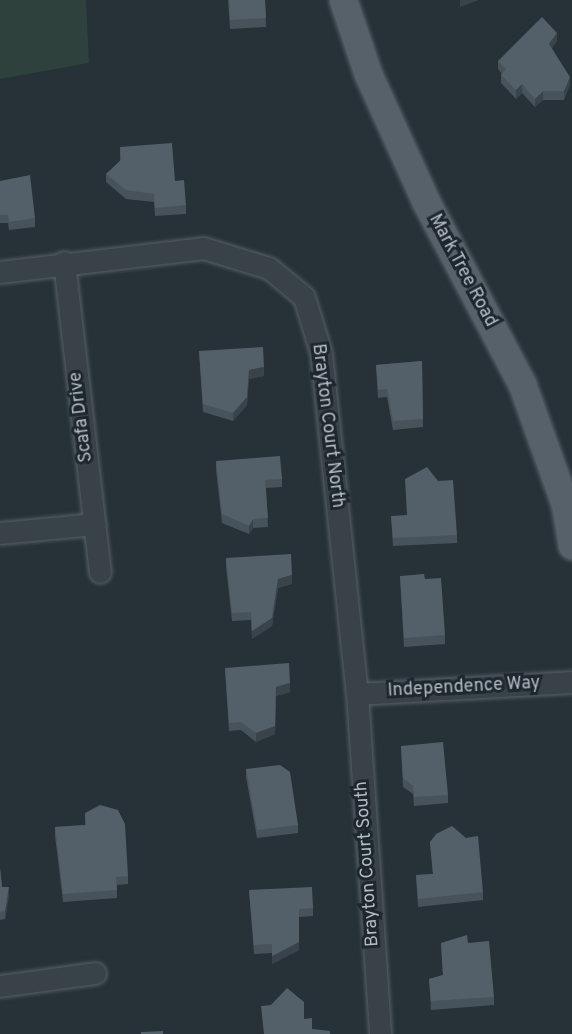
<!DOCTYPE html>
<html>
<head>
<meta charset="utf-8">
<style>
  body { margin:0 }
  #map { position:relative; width:572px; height:1034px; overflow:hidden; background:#263138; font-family:Overpass,sans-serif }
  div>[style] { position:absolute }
  .green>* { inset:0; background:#2e413d }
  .roads { filter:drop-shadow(0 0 2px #576067) drop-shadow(0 0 2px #576067) }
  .minor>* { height:21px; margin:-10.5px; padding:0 10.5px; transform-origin:10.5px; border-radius:10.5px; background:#394249 }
  .major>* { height:27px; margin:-13.5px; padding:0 13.5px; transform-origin:13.5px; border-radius:13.5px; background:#576169 }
  .wall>* { inset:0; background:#47525a }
  .shaded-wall>* { inset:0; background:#3a424a }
  .building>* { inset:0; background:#535f69 }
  span { translate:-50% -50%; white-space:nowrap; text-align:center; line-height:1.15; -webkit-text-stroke:6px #1e272e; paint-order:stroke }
  .street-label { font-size:18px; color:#b4bdc5 }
</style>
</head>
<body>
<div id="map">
  <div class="green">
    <i style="clip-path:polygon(0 0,86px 0,89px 63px,0 79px)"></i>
  </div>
  <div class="roads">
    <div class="minor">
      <i style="left:64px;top:262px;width:312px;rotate:83.4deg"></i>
      <i style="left:0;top:272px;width:204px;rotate:-6.7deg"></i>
      <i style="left:203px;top:248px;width:69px;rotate:16.9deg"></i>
      <i style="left:269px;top:268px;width:45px;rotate:39.6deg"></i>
      <i style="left:304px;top:297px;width:59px;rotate:73.1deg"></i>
      <i style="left:321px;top:353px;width:343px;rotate:84deg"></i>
      <i style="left:357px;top:694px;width:341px;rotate:86.1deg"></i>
      <i style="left:0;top:533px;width:95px;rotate:-5.4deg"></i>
      <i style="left:357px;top:694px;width:215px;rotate:-3.2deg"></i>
      <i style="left:0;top:986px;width:96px;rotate:-7.8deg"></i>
    </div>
    <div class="major">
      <i style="left:343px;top:0;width:78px;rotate:71.3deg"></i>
      <i style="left:368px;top:74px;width:141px;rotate:65.6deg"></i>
      <i style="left:426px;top:202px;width:206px;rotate:62.2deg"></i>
      <i style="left:522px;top:384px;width:127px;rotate:70.3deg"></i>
      <i style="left:565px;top:504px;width:42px;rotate:80.3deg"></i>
    </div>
  </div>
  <div class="wall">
    <i style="clip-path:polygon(228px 0,265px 0,266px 27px,230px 29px)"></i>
    <i style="clip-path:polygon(557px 41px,552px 48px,570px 85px,564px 100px,543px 100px,535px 107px,522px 93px,516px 99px,501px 83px,501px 75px,502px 74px,498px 69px,498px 61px)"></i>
    <i style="clip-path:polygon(120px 147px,175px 181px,186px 205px,186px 214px,155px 216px,154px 202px,126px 199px,106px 182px,106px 174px,120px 161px)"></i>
    <i style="clip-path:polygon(0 181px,35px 218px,35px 227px,9px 230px,8px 223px,0 223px)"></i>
    <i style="clip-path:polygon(199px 351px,264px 376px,249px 379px,247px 405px,233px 421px,203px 412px)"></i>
    <i style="clip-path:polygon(422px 361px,423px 427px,393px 430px,387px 397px,378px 398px,376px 365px)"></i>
    <i style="clip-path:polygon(216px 461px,282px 479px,282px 487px,266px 488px,268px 527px,253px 528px,249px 534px,222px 523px,216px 470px)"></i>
    <i style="clip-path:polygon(391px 516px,457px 535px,457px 543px,393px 546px)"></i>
    <i style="clip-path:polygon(226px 558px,292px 584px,278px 588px,272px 626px,252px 639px,251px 620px,232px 621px,226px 567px)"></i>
    <i style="clip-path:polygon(400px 576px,425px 579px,445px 635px,445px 644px,404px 647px)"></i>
    <i style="clip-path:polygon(225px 668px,290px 692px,276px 696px,275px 734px,256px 742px,241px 730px,229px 731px)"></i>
    <i style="clip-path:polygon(401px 746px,448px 795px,448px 803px,414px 806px,413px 794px,403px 787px)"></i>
    <i style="clip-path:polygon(246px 769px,298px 825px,298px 833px,257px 838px,246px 777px)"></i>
    <i style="clip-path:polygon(85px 813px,128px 876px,128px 884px,117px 885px,117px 898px,63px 902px,55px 836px,55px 827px,85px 825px)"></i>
    <i style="clip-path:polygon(430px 842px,483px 892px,483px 900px,418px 907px,416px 875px,433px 874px)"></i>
    <i style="clip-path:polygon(0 868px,2px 887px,9px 895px,5px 919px,0 920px)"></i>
    <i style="clip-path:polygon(249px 890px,313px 908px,313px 916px,299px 917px,299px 950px,272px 964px,272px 953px,254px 954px)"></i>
    <i style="clip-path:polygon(441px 943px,468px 943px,494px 997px,494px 1005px,431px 1010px,429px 979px,443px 975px)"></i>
  </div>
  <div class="shaded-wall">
    <i style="clip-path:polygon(460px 0,479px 0,460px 7px)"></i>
    <i style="clip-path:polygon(557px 33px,557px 41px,549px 52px,549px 44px)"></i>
    <i style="clip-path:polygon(570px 77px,570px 85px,564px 100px,564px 91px)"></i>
    <i style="clip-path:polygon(522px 84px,522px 93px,516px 99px,516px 90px)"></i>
    <i style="clip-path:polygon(543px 91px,543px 100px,535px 107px,535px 99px)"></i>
    <i style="clip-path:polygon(264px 367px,264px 376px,249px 379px,247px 405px,233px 421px,233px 413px,249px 370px)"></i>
    <i style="clip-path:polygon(253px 519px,253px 528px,249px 534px,249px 526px)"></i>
    <i style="clip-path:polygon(292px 575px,292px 584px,278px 588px,272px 626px,252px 639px,252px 631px,278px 579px)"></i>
    <i style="clip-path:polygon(290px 683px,290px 692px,276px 696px,275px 734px,256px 742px,256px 733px,276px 687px)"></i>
    <i style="clip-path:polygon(9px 887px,9px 895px,5px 919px,5px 911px)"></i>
    <i style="clip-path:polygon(299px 942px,299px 950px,272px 964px,272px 956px)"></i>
  </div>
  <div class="building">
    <i style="clip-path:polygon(229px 0,265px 0,266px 18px,230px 20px)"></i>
    <i style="clip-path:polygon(542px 17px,557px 33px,549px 44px,570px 77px,564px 91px,543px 91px,535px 99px,522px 84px,516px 90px,501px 75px,506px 69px,498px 61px)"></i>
    <i style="clip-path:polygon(172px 143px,175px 181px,184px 180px,186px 205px,155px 208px,154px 194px,126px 190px,106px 174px,121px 160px,120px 147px)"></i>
    <i style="clip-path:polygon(30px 175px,35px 218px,9px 222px,8px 215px,0 215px,0 181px)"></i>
    <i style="clip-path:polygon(263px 347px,264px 367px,249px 370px,247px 397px,233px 413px,203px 404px,199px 351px)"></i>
    <i style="clip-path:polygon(422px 361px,423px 419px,393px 421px,387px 389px,378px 390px,376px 365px)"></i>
    <i style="clip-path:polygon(280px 456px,282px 479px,265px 480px,268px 518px,253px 519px,249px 526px,222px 514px,216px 461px)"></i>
    <i style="clip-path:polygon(427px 467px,438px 481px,453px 480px,457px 535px,393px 538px,391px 516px,407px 515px,405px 479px)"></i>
    <i style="clip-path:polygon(291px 554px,292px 575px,278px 579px,272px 618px,252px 631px,251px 612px,232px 613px,226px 558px)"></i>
    <i style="clip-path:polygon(424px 574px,425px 579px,441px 578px,445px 635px,404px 638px,400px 576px)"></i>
    <i style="clip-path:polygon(289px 663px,290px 683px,276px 687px,275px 726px,256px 733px,241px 722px,229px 723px,225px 668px)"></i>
    <i style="clip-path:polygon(443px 742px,448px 795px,414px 797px,413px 786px,403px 778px,401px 746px)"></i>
    <i style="clip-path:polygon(280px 765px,290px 772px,298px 825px,257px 830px,246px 769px)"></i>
    <i style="clip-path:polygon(100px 805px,118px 810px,125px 824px,128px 876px,116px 877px,117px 890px,63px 894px,55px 827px,86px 825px,85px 813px)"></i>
    <i style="clip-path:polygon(452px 826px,466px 838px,478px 836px,483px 892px,418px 899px,416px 875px,433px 874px,430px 842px,436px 834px)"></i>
    <i style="clip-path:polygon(0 868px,2px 887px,9px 887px,5px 911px,0 912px)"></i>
    <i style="clip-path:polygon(312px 887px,313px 908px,299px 909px,299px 942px,272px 956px,272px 944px,254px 945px,249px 890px)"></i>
    <i style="clip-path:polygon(467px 935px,468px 943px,489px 941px,494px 997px,431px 1001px,429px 979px,443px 975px,441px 943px)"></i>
    <i style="clip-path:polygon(287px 988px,304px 1002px,304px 1019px,312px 1018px,312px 1029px,330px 1031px,330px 1034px,264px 1034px,261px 1006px,271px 1005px)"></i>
    <i style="clip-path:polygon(163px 1031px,163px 1034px,141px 1034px,141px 1032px)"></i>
  </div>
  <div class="street-label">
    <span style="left:462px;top:271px;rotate:62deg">Mark Tree Road</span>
    <span style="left:82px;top:417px;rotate:-97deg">Scafa Drive</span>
    <span style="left:327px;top:426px;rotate:83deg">Brayton Court North</span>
    <span style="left:464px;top:688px;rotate:-3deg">Independence Way</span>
    <span style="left:368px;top:864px;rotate:-94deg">Brayton Court South</span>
  </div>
</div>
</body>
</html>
